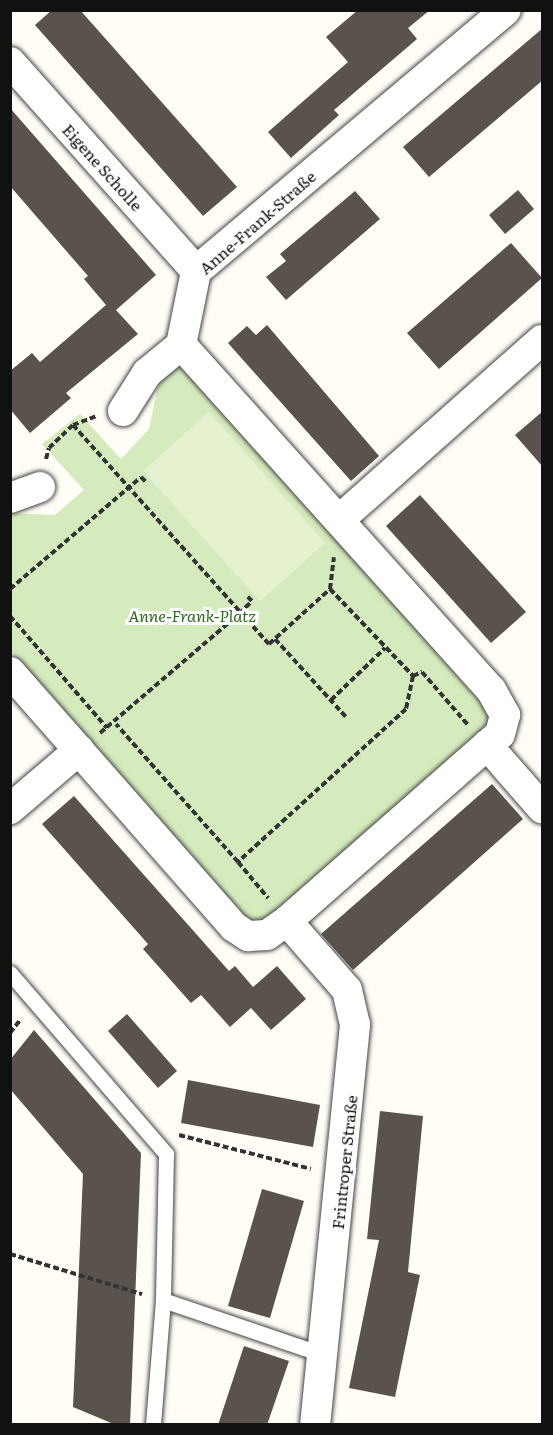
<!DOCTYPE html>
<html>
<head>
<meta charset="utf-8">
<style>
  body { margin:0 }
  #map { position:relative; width:553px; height:1435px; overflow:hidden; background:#fffdf5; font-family:Literata,serif }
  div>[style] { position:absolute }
  .green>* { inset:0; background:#d5ebbd }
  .pitch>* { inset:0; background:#e6f2cf }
  .building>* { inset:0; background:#5a524d }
  .path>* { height:4px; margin-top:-2px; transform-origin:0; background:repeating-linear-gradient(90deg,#333 0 6px,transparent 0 9px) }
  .roads { filter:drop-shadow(0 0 2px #444) drop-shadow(0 0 2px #444) }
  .lane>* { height:15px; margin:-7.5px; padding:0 7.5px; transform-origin:7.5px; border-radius:7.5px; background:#fff }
  .street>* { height:30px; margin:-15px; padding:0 15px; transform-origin:15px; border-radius:15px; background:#fff }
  span { translate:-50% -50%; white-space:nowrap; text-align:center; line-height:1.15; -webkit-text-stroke:6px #fff; paint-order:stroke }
  .street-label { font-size:16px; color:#111 }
  .park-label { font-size:16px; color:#2f6b1f; font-style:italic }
  .frame { position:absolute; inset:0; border:12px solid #111; pointer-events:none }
</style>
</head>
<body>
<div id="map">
  <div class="green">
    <i style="clip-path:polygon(174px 366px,191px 373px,490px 713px,488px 725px,265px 921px,252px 924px,11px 651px,11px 513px,55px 515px,84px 490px,42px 444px,80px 414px,121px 459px,149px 429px,158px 386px)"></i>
  </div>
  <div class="pitch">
    <i style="clip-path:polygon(209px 412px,325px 543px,260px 601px,143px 471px)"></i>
  </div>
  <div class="building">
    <i style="clip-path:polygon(52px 10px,80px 10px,237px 187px,203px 216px,35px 25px)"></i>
    <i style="clip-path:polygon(358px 10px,430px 10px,408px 28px,417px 39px,334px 110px,339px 115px,291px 158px,268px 132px,348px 62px,326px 37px)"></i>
    <i style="clip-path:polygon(543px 28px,543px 80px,429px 177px,403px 147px)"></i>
    <i style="clip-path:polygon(10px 108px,156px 275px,116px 310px,138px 334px,66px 393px,71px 398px,30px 433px,10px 409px,10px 371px,32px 353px,40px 362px,106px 305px,84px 279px,88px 276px,10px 186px)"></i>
    <i style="clip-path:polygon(518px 190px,534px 209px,505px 234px,489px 215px)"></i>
    <i style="clip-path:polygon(355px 191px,380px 219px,286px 300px,266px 277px,286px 261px,280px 254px)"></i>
    <i style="clip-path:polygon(511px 243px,542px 278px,439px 369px,407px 333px)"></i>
    <i style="clip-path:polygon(267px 325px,379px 456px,351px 481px,228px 343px,247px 326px,256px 335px)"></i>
    <i style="clip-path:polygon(543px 411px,543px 467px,515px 435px)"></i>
    <i style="clip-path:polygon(420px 495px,526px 612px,491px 643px,386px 526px)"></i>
    <i style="clip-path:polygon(492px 784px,523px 819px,353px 970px,321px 934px)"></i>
    <i style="clip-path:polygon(74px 796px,229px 971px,235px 966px,253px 987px,277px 966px,306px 999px,271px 1030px,251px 1008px,230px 1027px,201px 995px,191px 1003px,143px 949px,148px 944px,42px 824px)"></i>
    <i style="clip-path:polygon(127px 1014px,177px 1071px,158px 1088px,108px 1031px)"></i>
    <i style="clip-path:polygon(34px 1030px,141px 1153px,130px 1425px,116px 1425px,73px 1407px,83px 1174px,10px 1089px,10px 1060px)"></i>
    <i style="clip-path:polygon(188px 1080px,320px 1105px,313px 1147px,181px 1123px)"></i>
    <i style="clip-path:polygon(380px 1111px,423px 1116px,408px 1272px,420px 1275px,395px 1397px,349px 1388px,379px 1240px,367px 1239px)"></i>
    <i style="clip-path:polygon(262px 1189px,304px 1201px,270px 1318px,228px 1306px)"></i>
    <i style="clip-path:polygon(244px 1346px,289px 1361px,267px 1425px,218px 1425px)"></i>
  </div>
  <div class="path">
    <i style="left:73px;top:425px;width:294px;rotate:48.2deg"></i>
    <i style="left:269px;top:644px;width:82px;rotate:-42deg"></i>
    <i style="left:330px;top:589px;width:120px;rotate:46.3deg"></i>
    <i style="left:413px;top:676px;width:34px;rotate:102deg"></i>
    <i style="left:406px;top:709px;width:227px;rotate:137.7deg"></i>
    <i style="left:238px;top:862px;width:184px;rotate:-131.5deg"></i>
    <i style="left:46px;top:459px;width:11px;rotate:-75deg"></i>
    <i style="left:49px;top:448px;width:33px;rotate:-44deg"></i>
    <i style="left:73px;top:425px;width:25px;rotate:-21deg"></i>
    <i style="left:10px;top:589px;width:172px;rotate:-40.5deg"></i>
    <i style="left:141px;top:477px;width:8px;rotate:45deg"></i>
    <i style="left:330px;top:589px;width:32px;rotate:-83deg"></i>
    <i style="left:10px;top:616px;width:148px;rotate:49.1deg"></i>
    <i style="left:275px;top:639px;width:105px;rotate:47.7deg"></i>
    <i style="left:413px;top:676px;width:10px;rotate:-24deg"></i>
    <i style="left:422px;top:672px;width:70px;rotate:49deg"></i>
    <i style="left:331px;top:700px;width:75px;rotate:-43.9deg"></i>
    <i style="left:100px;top:733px;width:183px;rotate:-40.6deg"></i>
    <i style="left:239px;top:614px;width:18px;rotate:-45deg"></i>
    <i style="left:252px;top:601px;width:8px;rotate:-135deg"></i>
    <i style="left:238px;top:862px;width:47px;rotate:50.2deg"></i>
    <i style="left:10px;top:1033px;width:18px;rotate:-52deg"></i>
    <i style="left:179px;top:1135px;width:136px;rotate:14.4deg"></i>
    <i style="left:10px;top:1254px;width:138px;rotate:16.9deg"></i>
  </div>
  <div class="roads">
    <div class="lane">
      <i style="left:10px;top:973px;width:239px;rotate:49.2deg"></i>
      <i style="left:166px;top:1154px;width:146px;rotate:91.2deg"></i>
      <i style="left:163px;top:1300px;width:124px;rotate:94.6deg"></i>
      <i style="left:163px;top:1300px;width:168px;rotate:18.8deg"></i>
    </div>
    <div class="street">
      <i style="left:10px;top:62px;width:280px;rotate:48.3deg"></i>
      <i style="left:123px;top:411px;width:45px;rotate:-57.7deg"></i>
      <i style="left:147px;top:373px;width:44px;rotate:-39.5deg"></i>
      <i style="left:181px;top:345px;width:76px;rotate:-78.5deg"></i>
      <i style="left:196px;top:271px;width:405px;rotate:-40.1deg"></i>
      <i style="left:10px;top:498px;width:32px;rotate:-20deg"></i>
      <i style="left:339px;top:520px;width:271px;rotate:-41.6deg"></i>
      <i style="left:10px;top:672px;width:339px;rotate:48.7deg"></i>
      <i style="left:234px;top:927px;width:17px;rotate:33deg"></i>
      <i style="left:248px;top:936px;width:19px;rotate:-3deg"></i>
      <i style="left:267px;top:935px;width:24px;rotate:-35deg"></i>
      <i style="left:287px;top:921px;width:283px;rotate:-41.3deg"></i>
      <i style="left:500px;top:734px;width:20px;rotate:-75deg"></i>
      <i style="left:505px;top:715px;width:29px;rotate:-119deg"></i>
      <i style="left:491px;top:690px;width:464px;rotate:-131.9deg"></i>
      <i style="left:487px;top:745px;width:84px;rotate:48.9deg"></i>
      <i style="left:10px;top:809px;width:91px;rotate:-40.5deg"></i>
      <i style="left:287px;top:921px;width:91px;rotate:49deg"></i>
      <i style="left:347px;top:990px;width:36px;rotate:77deg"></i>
      <i style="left:355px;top:1025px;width:401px;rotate:95.7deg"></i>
    </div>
  </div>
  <div class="street-label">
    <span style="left:103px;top:167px;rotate:48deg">Eigene Scholle</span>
    <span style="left:257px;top:222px;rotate:-41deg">Anne-Frank-Straße</span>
    <span style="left:344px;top:1162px;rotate:-84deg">Frintroper Straße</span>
  </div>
  <div class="park-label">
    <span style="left:192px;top:615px">Anne-Frank-Platz</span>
  </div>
  <div class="frame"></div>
</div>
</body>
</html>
